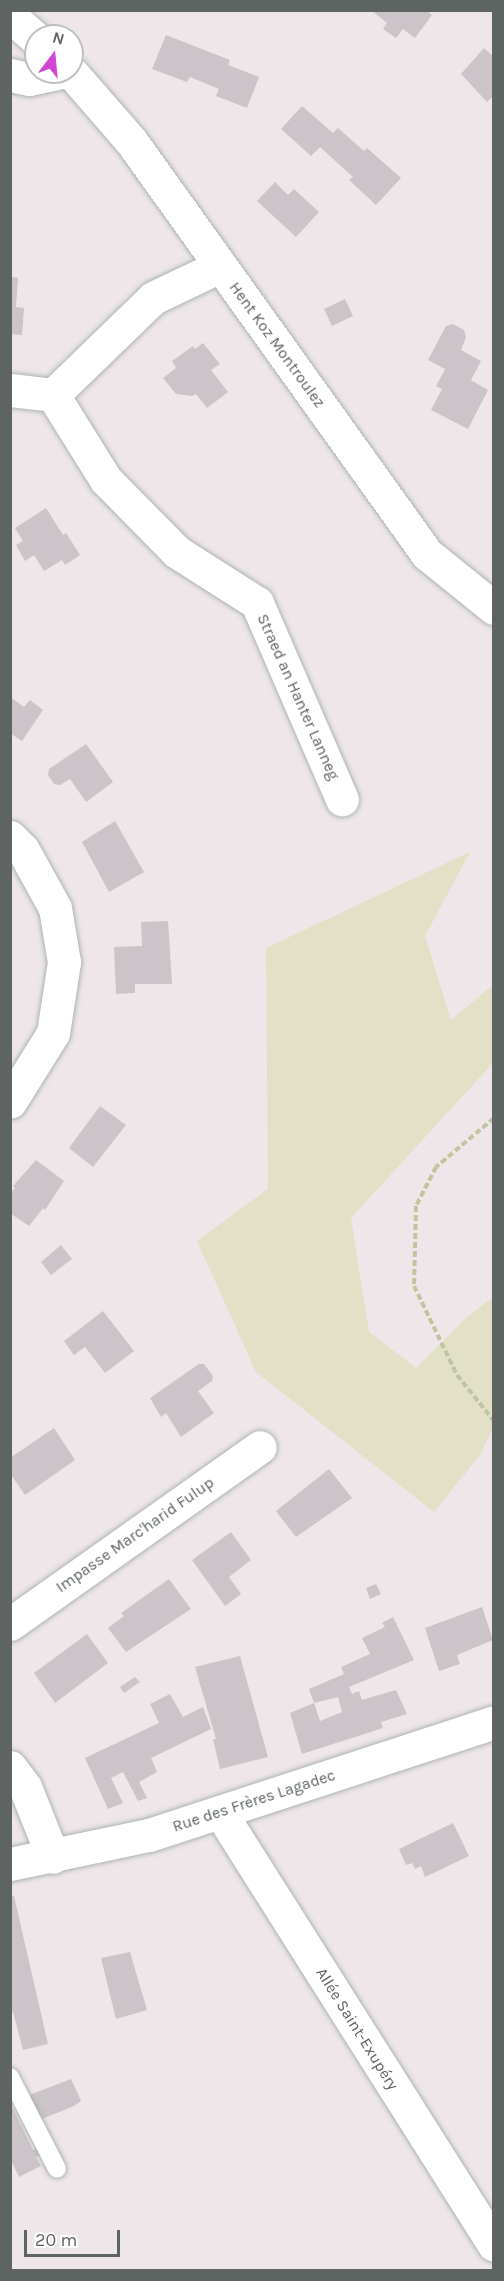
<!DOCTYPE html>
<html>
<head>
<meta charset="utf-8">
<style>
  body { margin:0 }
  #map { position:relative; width:504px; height:2281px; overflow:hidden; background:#eee6e8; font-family:Karla,sans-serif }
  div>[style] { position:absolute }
  .green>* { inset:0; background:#e2e0c6 }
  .building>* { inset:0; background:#cbc4c8 }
  .path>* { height:4px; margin-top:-2px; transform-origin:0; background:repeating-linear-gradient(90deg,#bfc5a1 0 6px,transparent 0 9px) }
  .roads { filter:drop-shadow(0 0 2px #aeb4b2) drop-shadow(0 0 2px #aeb4b2) }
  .lane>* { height:18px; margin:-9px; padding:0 9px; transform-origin:9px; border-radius:9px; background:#fff }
  .street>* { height:33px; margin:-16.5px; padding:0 16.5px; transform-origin:16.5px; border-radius:16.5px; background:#fff }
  span { translate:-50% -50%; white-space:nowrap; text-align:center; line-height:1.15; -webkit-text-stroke:4.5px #fff; paint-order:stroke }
  .street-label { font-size:16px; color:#5d6461 }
  .frame { position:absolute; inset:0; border:12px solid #5d6461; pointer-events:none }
  .north { position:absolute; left:24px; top:24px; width:60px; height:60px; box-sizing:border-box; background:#fff; border:2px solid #bec1c0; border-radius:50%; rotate:16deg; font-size:16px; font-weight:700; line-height:24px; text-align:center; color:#5d6461 }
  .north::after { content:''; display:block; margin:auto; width:21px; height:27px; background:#d246d4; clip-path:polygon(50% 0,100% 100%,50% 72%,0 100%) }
  .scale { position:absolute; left:24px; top:2230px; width:96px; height:27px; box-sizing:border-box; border:3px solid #5d6461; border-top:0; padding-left:8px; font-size:18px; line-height:21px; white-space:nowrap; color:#5d6461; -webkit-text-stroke:4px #fff; paint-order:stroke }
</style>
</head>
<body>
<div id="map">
  <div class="green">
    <i style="clip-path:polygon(470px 852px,425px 936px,451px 1020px,493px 985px,493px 1063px,351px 1218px,369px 1332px,416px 1368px,465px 1319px,493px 1297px,493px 1428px,480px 1455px,434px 1512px,256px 1372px,197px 1241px,268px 1189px,266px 948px)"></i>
  </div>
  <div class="building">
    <i style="clip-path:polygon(371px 10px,426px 10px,432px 15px,415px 38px,403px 29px,396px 38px,383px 29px,387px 23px)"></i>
    <i style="clip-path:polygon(166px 35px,230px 60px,228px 65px,259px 77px,247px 108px,216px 96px,219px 89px,190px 77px,187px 82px,152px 69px)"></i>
    <i style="clip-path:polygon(484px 48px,494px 57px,494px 100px,491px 98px,487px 102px,461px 74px)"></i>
    <i style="clip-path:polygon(302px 106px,333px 133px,338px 128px,364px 151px,367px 148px,401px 178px,376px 205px,349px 180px,353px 177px,320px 147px,311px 156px,281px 129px)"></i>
    <i style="clip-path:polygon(275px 182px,288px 195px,294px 189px,319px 212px,296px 237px,257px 201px)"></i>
    <i style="clip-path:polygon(10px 277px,18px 278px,16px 307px,24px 308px,22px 335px,10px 334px)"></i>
    <i style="clip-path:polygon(345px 299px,353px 316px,332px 326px,324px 309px)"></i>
    <i style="clip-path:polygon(453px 324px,464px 330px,466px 337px,461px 350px,481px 361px,471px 380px,488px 390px,468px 429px,431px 410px,442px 389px,436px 386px,445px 369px,428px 360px,446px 326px)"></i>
    <i style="clip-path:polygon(203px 343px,220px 364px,211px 370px,228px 392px,207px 408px,196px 394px,192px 396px,176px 394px,163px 378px,176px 368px,172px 361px,193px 346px,195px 349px)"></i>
    <i style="clip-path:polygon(46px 508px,63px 535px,66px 533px,80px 555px,65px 565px,62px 560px,44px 571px,34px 555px,25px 561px,16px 545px,23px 541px,15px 528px)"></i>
    <i style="clip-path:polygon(10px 697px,24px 707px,30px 700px,43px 710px,22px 741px,10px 733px)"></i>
    <i style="clip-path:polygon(86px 744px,113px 782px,86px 802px,70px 779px,60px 785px,54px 784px,48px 775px,49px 769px)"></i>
    <i style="clip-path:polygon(115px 821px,144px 872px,109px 892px,82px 842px)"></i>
    <i style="clip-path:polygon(168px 921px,172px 984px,135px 984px,135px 993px,116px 994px,114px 947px,142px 946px,141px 922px)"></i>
    <i style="clip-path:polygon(100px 1106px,126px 1125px,93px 1167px,69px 1148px)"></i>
    <i style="clip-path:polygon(36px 1160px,64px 1181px,45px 1210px,43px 1208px,29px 1226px,10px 1213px,10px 1194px,15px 1188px,13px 1186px)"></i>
    <i style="clip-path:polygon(61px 1245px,72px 1259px,51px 1275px,41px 1262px)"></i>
    <i style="clip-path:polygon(103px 1311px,134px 1351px,105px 1373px,85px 1347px,74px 1355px,64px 1341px)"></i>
    <i style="clip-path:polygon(199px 1364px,204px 1364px,213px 1376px,212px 1381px,198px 1391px,214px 1413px,181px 1437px,166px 1413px,161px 1417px,150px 1398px)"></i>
    <i style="clip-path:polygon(54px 1428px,75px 1460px,25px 1495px,10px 1473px,10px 1458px)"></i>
    <i style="clip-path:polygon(329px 1469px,352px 1498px,296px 1537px,276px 1511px)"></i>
    <i style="clip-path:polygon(231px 1532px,251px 1560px,229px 1577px,241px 1594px,225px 1606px,192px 1560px)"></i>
    <i style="clip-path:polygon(169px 1579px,191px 1609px,126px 1652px,108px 1628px,124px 1616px,121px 1613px)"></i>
    <i style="clip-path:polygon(376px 1584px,381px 1594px,370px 1599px,366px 1588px)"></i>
    <i style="clip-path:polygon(482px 1607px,493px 1640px,457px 1655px,460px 1664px,439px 1671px,425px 1628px)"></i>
    <i style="clip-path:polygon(393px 1617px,414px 1660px,349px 1687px,352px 1694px,359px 1691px,362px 1700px,396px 1690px,407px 1714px,381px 1722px,383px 1728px,302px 1754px,290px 1713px,314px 1703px,320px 1721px,342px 1712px,338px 1697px,314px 1703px,309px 1689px,344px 1674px,341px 1667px,370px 1654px,362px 1638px,385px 1627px,382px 1623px)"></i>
    <i style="clip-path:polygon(87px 1634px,108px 1663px,55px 1703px,34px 1673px)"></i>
    <i style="clip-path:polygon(240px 1656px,268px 1757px,220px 1769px,213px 1739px,216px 1739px,195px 1667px)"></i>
    <i style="clip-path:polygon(135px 1677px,140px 1682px,124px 1693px,120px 1687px)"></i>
    <i style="clip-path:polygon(170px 1694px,183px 1717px,203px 1707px,211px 1729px,151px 1758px,157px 1772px,139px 1782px,147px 1798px,138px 1801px,123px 1772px,111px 1778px,123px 1803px,108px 1809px,85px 1758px,159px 1723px,150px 1704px)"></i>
    <i style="clip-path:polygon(453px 1823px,469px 1856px,425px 1877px,421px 1866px,415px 1869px,412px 1863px,406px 1865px,399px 1849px)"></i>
    <i style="clip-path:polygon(14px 1896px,48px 2044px,23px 2050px,13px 2012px,10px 2013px,10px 1897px)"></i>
    <i style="clip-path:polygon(130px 1952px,147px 2010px,116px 2019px,101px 1958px)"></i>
    <i style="clip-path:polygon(71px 2079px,81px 2101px,74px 2106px,37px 2121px,27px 2096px)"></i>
    <i style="clip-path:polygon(10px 2103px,33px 2150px,38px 2148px,41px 2155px,36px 2157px,41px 2166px,19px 2177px,10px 2158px)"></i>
  </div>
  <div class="path">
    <i style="left:494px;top:1118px;width:76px;rotate:139.8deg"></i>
    <i style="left:436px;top:1167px;width:44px;rotate:117.1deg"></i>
    <i style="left:416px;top:1206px;width:80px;rotate:91.4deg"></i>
    <i style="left:414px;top:1286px;width:99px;rotate:64.2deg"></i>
    <i style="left:457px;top:1375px;width:59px;rotate:51.2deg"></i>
  </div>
  <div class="roads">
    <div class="lane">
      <i style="left:10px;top:2077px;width:103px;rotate:62.9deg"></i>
    </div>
    <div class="street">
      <i style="left:10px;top:16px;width:35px;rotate:41deg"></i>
      <i style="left:71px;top:72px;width:91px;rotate:49deg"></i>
      <i style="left:131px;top:141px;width:508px;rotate:54.37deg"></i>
      <i style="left:427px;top:554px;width:86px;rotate:38.9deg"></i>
      <i style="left:10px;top:75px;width:19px;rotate:12deg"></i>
      <i style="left:29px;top:79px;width:33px;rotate:-12deg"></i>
      <i style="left:10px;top:390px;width:43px;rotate:6.6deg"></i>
      <i style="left:53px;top:395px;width:139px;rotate:-44.1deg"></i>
      <i style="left:153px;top:298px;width:74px;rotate:-25.5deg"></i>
      <i style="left:53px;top:395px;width:100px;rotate:58.1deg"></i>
      <i style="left:106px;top:480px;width:101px;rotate:45.4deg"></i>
      <i style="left:177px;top:552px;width:95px;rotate:32.5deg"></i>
      <i style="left:257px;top:603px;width:214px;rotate:66.6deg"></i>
      <i style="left:10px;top:837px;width:18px;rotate:45deg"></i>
      <i style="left:23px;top:850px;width:66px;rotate:61.1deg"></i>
      <i style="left:55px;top:908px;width:55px;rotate:80.5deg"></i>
      <i style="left:64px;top:962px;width:72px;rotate:98.8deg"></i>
      <i style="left:53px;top:1033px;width:81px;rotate:121.9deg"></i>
      <i style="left:10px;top:1624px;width:306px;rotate:-35.3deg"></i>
      <i style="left:10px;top:1767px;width:25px;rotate:53deg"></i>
      <i style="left:25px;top:1787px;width:75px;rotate:68.2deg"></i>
      <i style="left:220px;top:1812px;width:512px;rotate:57.67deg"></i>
      <i style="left:10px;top:1864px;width:142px;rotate:-11.8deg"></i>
      <i style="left:149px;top:1835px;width:363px;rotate:-18.1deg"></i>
    </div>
  </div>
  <div class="street-label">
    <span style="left:277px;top:345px;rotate:54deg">Hent Koz Montroulez</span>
    <span style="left:298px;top:697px;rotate:66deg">Straed an Hanter Lanneg</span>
    <span style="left:135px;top:1535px;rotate:-35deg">Impasse Marc'harid Fulup</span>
    <span style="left:254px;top:1801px;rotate:-18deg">Rue des Frères Lagadec</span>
    <span style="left:357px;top:2029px;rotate:58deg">Allée Saint-Exupéry</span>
  </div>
  <div class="frame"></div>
  <div class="north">N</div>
  <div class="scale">20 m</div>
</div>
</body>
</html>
